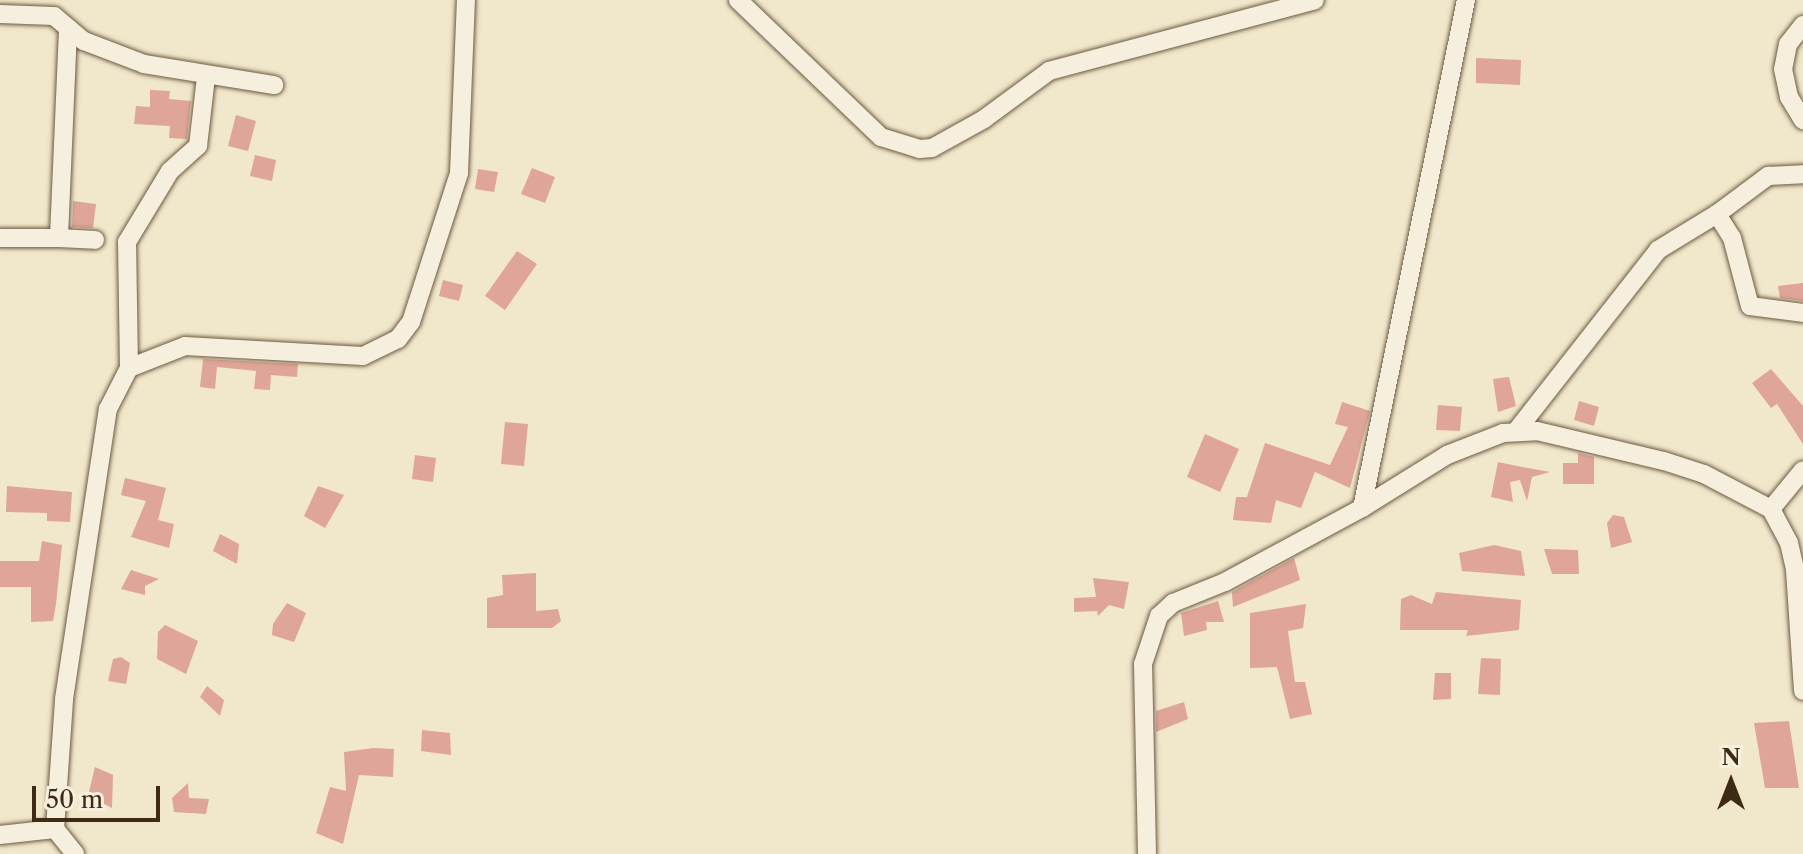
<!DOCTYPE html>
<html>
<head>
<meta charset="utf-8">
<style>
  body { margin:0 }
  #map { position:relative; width:1803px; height:854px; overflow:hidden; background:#f1e7cb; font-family:"Libre Caslon Text",serif }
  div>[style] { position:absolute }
  .building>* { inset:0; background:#dfa596 }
  .roads { filter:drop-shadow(0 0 2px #6c5a42) drop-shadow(0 0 2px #6c5a42) }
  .minor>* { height:18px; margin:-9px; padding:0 9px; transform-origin:9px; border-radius:9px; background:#f6efdd }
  span { translate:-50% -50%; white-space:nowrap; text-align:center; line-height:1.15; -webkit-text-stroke:7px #f6efdd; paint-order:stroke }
  .north { position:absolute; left:1691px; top:742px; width:80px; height:80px; -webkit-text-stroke:6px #f6efdd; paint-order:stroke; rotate:0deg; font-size:22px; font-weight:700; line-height:32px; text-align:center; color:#3f2b15 }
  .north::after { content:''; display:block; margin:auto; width:28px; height:36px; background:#3f2b15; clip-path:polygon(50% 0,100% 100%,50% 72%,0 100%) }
  .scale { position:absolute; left:32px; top:786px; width:128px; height:36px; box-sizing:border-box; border:4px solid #3f2b15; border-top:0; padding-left:10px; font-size:24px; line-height:28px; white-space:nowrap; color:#3f2b15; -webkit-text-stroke:6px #f6efdd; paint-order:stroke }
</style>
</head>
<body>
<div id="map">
  <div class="building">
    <i style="clip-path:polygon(1476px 58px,1521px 60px,1520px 85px,1476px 83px)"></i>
    <i style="clip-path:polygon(150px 90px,170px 91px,169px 99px,191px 101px,187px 139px,169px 138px,170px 126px,134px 124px,136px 106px,150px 107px)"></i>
    <i style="clip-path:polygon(236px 115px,256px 121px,248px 151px,228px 146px)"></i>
    <i style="clip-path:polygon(255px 155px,276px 160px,272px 181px,250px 176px)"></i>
    <i style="clip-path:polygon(532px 168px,555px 177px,545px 203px,521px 194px)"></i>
    <i style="clip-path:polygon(478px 169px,498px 172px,494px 192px,475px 189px)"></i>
    <i style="clip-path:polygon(73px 201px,96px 204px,93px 228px,72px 227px)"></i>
    <i style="clip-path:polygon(517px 251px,537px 264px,505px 310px,485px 296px)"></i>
    <i style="clip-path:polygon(443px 280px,463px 285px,459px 301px,439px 296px)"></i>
    <i style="clip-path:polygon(1803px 283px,1803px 301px,1780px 298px,1778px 286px)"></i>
    <i style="clip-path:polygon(203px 359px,298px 364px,297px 377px,271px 375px,270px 390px,254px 389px,256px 371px,217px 367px,215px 389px,200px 387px)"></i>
    <i style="clip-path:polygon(1771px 369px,1803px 406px,1803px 444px,1777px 404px,1771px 408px,1752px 383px)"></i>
    <i style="clip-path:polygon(1509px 377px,1516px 406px,1498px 412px,1493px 379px)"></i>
    <i style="clip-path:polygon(1579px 401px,1599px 407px,1594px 426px,1574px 420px)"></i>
    <i style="clip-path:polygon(1342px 402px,1370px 411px,1350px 488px,1315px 472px,1301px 508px,1276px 500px,1271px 523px,1233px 520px,1236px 497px,1247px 497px,1265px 443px,1330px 465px,1348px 427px,1335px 424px)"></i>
    <i style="clip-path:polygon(1438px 405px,1462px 407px,1460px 431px,1436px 430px)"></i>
    <i style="clip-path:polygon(505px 422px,528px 424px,524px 466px,501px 464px)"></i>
    <i style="clip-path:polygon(1205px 434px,1239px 449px,1220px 492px,1187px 477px)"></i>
    <i style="clip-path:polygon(1578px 453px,1594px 457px,1594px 484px,1563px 484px,1563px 463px,1578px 463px)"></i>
    <i style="clip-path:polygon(415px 455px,436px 458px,433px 482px,412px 479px)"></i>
    <i style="clip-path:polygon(1498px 462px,1522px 467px,1550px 472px,1532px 477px,1527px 501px,1520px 480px,1510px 482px,1513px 502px,1491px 497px)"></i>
    <i style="clip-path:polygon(125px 478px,166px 488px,158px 520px,174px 524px,169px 548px,131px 537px,146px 501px,121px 495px)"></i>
    <i style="clip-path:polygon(7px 486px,72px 492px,70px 522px,47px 521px,47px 513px,6px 512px)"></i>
    <i style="clip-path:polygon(318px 486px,344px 495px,325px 528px,304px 516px)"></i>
    <i style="clip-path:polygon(1613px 515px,1624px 517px,1632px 542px,1611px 548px,1607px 523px)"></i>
    <i style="clip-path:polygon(220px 534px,239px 544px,237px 564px,213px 551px)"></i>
    <i style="clip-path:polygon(42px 541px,62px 545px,56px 604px,53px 621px,31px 622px,31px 587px,0 587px,0 561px,39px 561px)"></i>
    <i style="clip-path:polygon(1494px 545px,1521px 551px,1525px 576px,1462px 571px,1459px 553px)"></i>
    <i style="clip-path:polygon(1544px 549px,1578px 550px,1579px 574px,1552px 574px)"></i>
    <i style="clip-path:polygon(1294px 558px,1300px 580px,1233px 607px,1232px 592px)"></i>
    <i style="clip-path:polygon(131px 570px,159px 579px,145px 586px,145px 595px,121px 589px)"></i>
    <i style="clip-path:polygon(536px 573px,536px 611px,558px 609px,561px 621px,552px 628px,487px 628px,487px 598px,503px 595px,502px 575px)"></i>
    <i style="clip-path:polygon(1093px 578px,1129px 582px,1124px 609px,1109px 605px,1098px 616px,1097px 611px,1074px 612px,1074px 598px,1096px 597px)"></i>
    <i style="clip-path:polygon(1436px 592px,1521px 600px,1519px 630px,1466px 636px,1468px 630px,1400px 630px,1401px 599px,1411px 595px,1432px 604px)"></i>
    <i style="clip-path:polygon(1218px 601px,1224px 622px,1206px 622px,1207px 630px,1184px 636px,1181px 613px)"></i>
    <i style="clip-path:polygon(287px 603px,306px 613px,294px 642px,272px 635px,273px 624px)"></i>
    <i style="clip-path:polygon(1306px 604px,1303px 628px,1288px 631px,1295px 682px,1305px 682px,1312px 714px,1290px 719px,1277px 667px,1250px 668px,1250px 613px)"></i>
    <i style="clip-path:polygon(165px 625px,198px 641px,186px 674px,157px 659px,158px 632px)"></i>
    <i style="clip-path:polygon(121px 657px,130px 663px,126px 684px,108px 681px,113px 659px)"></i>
    <i style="clip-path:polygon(1481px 658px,1501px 659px,1500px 695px,1478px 694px)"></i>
    <i style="clip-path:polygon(1435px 673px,1451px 673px,1451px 699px,1433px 700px)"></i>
    <i style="clip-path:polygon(207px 686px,224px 700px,220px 716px,200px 697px)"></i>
    <i style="clip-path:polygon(1184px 702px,1188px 719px,1156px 732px,1156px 711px)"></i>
    <i style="clip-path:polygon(1789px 721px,1799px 788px,1765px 788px,1754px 723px)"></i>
    <i style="clip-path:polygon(422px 730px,450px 733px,451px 755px,421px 751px)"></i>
    <i style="clip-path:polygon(373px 748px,394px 749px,393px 777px,359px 775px,343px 844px,316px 833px,330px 787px,346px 791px,344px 752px)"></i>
    <i style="clip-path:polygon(95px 767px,113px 775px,112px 808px,98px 801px,86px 804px)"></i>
    <i style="clip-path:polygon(188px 783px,189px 798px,209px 799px,206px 814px,174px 812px,172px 798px)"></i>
  </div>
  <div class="roads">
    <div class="minor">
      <i style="left:738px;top:0;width:198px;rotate:43.8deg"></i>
      <i style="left:881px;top:137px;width:41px;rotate:17.1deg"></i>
      <i style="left:920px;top:149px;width:12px;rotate:-5deg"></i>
      <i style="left:932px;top:148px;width:60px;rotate:-29.1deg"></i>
      <i style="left:984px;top:119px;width:81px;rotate:-36.4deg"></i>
      <i style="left:1049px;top:71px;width:275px;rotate:-14.9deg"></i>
      <i style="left:0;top:14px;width:54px;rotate:2.1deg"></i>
      <i style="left:54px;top:16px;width:39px;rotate:40deg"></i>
      <i style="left:84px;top:41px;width:64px;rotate:21deg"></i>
      <i style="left:144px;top:64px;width:132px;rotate:9.2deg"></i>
      <i style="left:1803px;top:25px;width:24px;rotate:128deg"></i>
      <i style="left:1788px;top:44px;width:25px;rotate:101deg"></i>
      <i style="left:1783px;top:69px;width:29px;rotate:78deg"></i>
      <i style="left:1789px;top:97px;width:27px;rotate:59deg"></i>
      <i style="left:68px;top:30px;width:208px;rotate:92.5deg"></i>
      <i style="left:59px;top:238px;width:36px;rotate:3deg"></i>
      <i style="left:1717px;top:214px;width:64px;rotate:-36.7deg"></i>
      <i style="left:1768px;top:176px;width:35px;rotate:-3deg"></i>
      <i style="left:0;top:238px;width:59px"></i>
      <i style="left:129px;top:368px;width:60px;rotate:-21.4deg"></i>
      <i style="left:185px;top:346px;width:178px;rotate:3.2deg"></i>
      <i style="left:363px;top:356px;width:39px;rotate:-26deg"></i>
      <i style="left:398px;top:339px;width:21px;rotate:-53deg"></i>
      <i style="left:411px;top:322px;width:157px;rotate:-72.1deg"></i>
      <i style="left:459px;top:173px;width:173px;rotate:-87.7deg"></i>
      <i style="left:1517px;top:430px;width:229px;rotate:-51.9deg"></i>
      <i style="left:1658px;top:250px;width:69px;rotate:-31.4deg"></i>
      <i style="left:1717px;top:214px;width:28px;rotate:58deg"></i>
      <i style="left:1732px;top:238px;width:70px;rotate:75.2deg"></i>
      <i style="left:1750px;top:306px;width:53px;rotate:7.5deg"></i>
      <i style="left:1362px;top:508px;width:519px;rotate:-78.43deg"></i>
      <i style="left:1771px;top:509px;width:50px;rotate:-50.6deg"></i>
      <i style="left:55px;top:829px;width:130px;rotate:-86deg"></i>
      <i style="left:64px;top:699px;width:293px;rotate:-81.4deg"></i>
      <i style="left:108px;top:409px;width:46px;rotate:-62.9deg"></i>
      <i style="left:129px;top:368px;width:126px;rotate:-90.9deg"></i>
      <i style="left:127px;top:242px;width:83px;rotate:-58.8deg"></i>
      <i style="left:170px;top:171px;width:38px;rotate:-42deg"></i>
      <i style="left:198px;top:146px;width:69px;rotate:-83.4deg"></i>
      <i style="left:0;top:835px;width:55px;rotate:-6.2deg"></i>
      <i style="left:55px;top:829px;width:32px;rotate:51deg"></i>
      <i style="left:1147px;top:854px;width:190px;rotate:-91.2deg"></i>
      <i style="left:1143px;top:664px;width:51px;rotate:-71.6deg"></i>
      <i style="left:1159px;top:616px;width:19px;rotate:-43deg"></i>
      <i style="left:1173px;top:603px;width:56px;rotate:-22deg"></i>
      <i style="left:1225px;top:582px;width:156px;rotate:-28.4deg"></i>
      <i style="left:1362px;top:508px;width:100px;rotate:-31.9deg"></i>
      <i style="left:1447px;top:455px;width:60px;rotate:-21.4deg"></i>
      <i style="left:1503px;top:433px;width:34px;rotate:-3deg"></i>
      <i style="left:1537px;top:431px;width:130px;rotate:13.3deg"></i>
      <i style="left:1664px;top:461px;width:42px;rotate:18deg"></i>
      <i style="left:1704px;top:474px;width:76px;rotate:27.6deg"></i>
      <i style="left:1771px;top:509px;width:38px;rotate:62deg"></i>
      <i style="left:1789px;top:543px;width:28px;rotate:77deg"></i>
      <i style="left:1795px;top:570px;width:121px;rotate:86.2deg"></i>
    </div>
  </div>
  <div class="north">N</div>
  <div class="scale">50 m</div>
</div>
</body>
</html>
